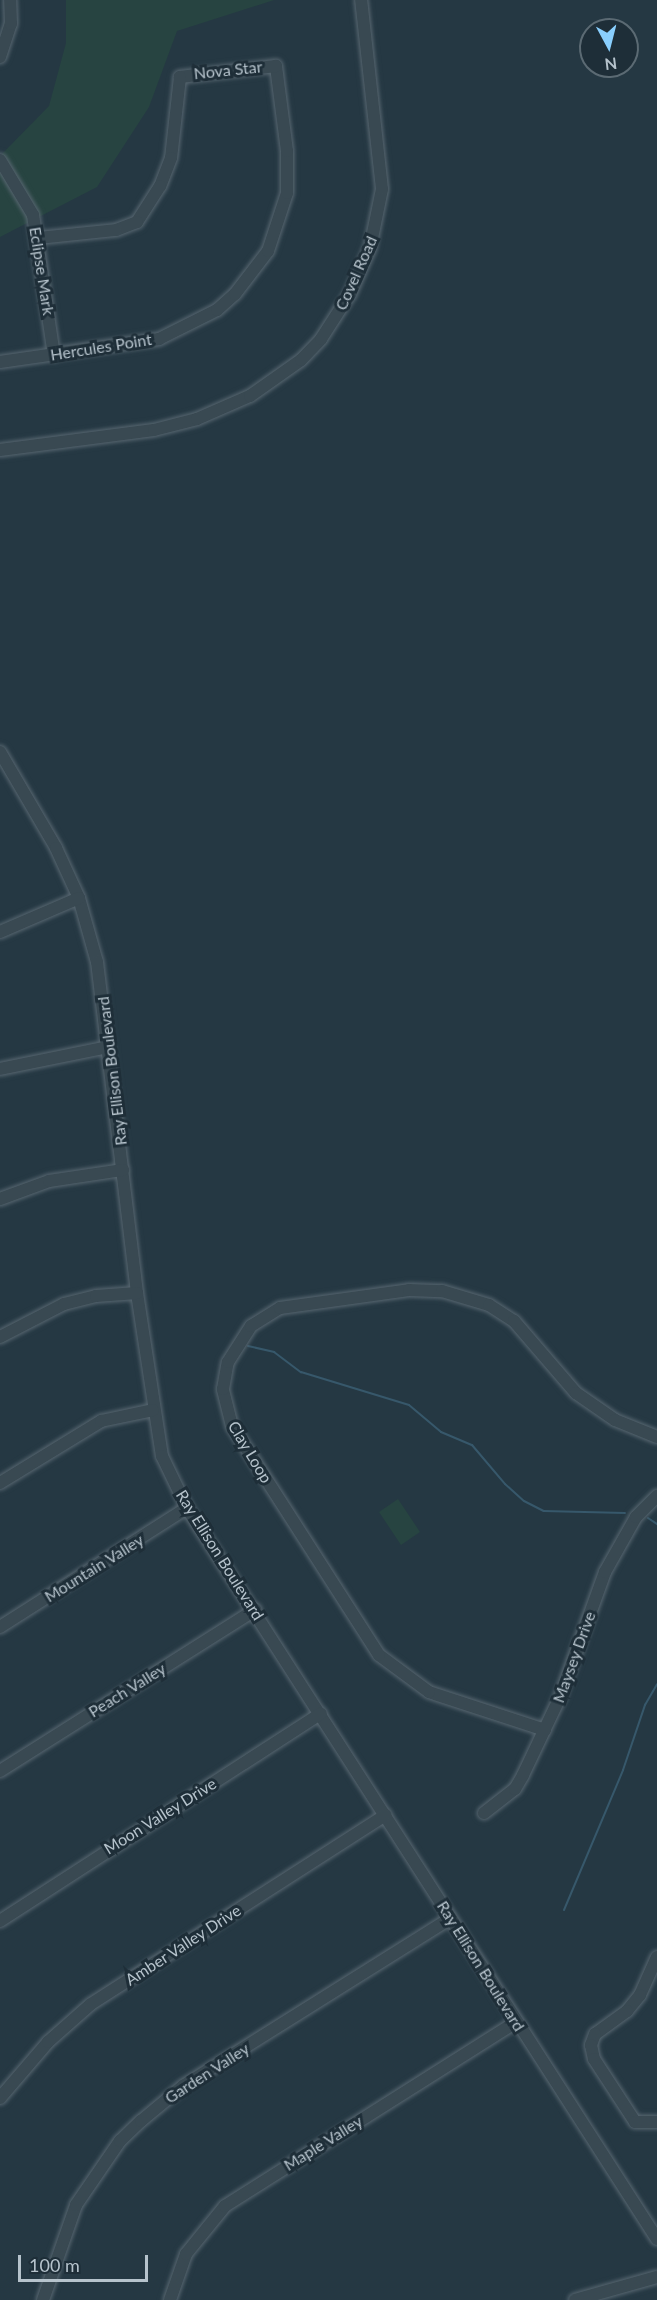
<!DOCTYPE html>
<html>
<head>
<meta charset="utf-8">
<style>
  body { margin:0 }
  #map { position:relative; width:657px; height:2300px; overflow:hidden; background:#253843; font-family:Lato,sans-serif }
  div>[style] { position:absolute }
  .green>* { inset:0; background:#274441 }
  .stream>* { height:2px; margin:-1px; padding:0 1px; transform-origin:1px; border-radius:1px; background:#37586b }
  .roads { filter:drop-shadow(0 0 2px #576670) drop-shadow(0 0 2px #576670) }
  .minor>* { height:12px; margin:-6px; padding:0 6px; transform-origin:6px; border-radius:6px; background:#394952 }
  span { translate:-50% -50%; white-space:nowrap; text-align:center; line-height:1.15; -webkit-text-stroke:6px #1e2e38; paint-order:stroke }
  .street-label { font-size:16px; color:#b6c3cc }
  .north { position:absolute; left:579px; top:18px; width:60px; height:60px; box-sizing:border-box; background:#1e2e38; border:2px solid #5b6a73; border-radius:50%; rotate:173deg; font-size:16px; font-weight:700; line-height:24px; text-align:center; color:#b6c3cc }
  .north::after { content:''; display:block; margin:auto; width:21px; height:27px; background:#89cffe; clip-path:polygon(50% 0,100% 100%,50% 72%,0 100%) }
  .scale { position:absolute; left:18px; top:2255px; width:130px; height:27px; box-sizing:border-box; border:3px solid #b6c3cc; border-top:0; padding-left:8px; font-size:18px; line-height:21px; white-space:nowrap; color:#b6c3cc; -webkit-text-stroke:4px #1e2e38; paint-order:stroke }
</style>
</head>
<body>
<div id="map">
  <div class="green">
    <i style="clip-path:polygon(66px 0,274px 0,177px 31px,149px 107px,97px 187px,0 237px,0 156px,49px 106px,66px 43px)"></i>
    <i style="clip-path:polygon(398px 1499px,420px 1532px,401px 1545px,379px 1512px)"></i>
  </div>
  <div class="stream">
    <i style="left:248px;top:1346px;width:27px;rotate:13deg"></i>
    <i style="left:274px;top:1352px;width:34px;rotate:37deg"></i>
    <i style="left:301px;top:1372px;width:113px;rotate:17deg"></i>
    <i style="left:409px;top:1405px;width:42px;rotate:40.2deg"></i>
    <i style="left:441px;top:1432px;width:34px;rotate:23deg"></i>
    <i style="left:472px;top:1445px;width:51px;rotate:49.8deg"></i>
    <i style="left:505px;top:1484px;width:25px;rotate:42deg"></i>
    <i style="left:524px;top:1501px;width:22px;rotate:27deg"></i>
    <i style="left:544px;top:1511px;width:81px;rotate:1.4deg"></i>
    <i style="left:648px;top:1518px;width:11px;rotate:34deg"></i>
    <i style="left:564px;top:1910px;width:152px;rotate:-67.1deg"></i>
    <i style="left:623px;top:1770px;width:69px;rotate:-71.3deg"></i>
    <i style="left:645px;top:1705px;width:24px;rotate:-60deg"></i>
  </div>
  <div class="roads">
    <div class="minor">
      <i style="left:0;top:57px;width:35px;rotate:-72deg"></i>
      <i style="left:11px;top:24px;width:24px;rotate:-92deg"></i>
      <i style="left:0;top:160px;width:64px;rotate:59deg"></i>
      <i style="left:33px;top:215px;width:142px;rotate:81.5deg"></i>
      <i style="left:0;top:362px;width:161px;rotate:-8.2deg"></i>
      <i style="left:159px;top:339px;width:65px;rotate:-26.6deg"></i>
      <i style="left:217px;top:310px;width:24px;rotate:-42deg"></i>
      <i style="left:235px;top:294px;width:54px;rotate:-52.5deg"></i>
      <i style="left:268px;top:251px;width:61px;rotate:-71.9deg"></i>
      <i style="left:287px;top:193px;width:42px;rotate:-90deg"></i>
      <i style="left:287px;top:151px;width:86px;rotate:-97.4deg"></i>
      <i style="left:276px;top:66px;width:97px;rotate:173.5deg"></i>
      <i style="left:180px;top:77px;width:81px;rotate:96.3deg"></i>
      <i style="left:171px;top:158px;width:30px;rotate:111deg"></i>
      <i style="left:160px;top:186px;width:43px;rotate:122.6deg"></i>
      <i style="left:137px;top:222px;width:22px;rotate:159deg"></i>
      <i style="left:116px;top:230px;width:77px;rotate:174.1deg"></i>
      <i style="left:0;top:450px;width:155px;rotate:-7.4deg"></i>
      <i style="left:154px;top:430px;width:44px;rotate:-14.3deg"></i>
      <i style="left:197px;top:419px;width:58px;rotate:-23.5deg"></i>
      <i style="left:250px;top:396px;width:62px;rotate:-35.2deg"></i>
      <i style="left:301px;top:360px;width:29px;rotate:-46deg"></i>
      <i style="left:321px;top:339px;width:54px;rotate:-57.2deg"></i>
      <i style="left:350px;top:294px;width:50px;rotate:-66.5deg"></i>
      <i style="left:370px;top:248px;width:60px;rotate:-78.5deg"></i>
      <i style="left:382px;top:189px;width:190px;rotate:-96.3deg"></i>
      <i style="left:0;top:752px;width:111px;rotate:59.7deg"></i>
      <i style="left:56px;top:848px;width:55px;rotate:65.3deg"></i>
      <i style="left:79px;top:898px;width:66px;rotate:74.3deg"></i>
      <i style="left:97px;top:962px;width:333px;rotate:83.1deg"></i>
      <i style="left:137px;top:1293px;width:165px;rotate:81.3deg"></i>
      <i style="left:162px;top:1456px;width:58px;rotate:64.3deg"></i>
      <i style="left:187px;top:1508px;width:869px;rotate:57.26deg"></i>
      <i style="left:0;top:932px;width:86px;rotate:-23.3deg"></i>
      <i style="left:0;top:1069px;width:110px;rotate:-11.5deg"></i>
      <i style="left:0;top:1199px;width:52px;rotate:-20.2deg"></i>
      <i style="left:49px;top:1181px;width:75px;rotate:-8.5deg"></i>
      <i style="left:0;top:1337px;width:72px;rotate:-27.3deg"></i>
      <i style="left:64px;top:1304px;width:33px;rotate:-14deg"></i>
      <i style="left:96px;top:1296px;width:41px;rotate:-4.2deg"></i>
      <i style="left:0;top:1483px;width:119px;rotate:-31.5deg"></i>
      <i style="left:101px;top:1421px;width:53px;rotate:-11.9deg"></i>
      <i style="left:0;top:1627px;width:222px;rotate:-32.5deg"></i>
      <i style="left:545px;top:1730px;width:122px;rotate:-161.9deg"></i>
      <i style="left:429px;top:1692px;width:62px;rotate:-143.5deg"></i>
      <i style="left:379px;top:1655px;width:272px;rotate:-122.7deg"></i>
      <i style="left:232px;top:1426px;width:38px;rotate:-104deg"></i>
      <i style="left:223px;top:1389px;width:27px;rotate:-80deg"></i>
      <i style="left:228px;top:1362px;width:43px;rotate:-57.4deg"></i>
      <i style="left:251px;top:1326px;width:34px;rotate:-32deg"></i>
      <i style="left:280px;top:1308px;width:130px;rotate:-7.9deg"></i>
      <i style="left:409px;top:1290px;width:33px;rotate:2deg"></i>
      <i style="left:442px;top:1291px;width:49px;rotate:16.6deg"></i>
      <i style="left:489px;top:1305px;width:30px;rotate:33deg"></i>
      <i style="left:514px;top:1321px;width:95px;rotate:49.3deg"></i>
      <i style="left:576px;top:1393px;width:47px;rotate:34.7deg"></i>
      <i style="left:615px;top:1420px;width:45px;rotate:22deg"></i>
      <i style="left:0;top:1771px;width:302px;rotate:-32.3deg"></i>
      <i style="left:484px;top:1813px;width:39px;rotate:-38deg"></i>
      <i style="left:515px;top:1789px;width:16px;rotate:-60deg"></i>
      <i style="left:523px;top:1775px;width:86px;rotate:-64.6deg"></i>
      <i style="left:560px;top:1697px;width:133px;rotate:-70.2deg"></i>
      <i style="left:605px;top:1572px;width:63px;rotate:-60.6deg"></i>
      <i style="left:636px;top:1517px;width:30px;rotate:-45deg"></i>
      <i style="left:0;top:1921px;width:382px;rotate:-32.9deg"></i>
      <i style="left:657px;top:1957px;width:42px;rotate:114.1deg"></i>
      <i style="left:640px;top:1995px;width:21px;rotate:129deg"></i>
      <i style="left:627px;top:2011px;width:39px;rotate:144deg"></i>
      <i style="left:595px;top:2034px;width:12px;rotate:110deg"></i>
      <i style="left:591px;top:2045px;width:14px;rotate:78deg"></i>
      <i style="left:594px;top:2059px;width:75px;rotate:56.9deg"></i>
      <i style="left:635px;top:2122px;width:22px"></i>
      <i style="left:0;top:2098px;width:74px;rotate:-49.4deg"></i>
      <i style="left:48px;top:2042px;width:57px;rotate:-41.5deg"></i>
      <i style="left:91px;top:2004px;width:350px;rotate:-32.7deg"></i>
      <i style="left:43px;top:2300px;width:101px;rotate:-70.8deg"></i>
      <i style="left:76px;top:2205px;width:78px;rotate:-55.5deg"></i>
      <i style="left:120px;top:2141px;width:29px;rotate:-44deg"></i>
      <i style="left:141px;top:2121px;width:55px;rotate:-39.8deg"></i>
      <i style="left:183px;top:2086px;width:316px;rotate:-32.1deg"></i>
      <i style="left:170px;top:2300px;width:49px;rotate:-70.8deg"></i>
      <i style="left:186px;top:2254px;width:62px;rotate:-50.9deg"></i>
      <i style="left:225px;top:2206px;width:344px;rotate:-32.3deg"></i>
      <i style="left:575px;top:2300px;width:85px;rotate:-15.7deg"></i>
    </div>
  </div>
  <div class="street-label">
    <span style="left:228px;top:70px;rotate:-6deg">Nova Star</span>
    <span style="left:42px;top:271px;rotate:81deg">Eclipse Mark</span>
    <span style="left:356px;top:273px;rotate:-66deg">Covel Road</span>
    <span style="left:101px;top:347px;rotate:-9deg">Hercules Point</span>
    <span style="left:112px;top:1071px;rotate:-97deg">Ray Ellison Boulevard</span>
    <span style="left:250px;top:1452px;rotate:59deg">Clay Loop</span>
    <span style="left:220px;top:1555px;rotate:58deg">Ray Ellison Boulevard</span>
    <span style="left:94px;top:1568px;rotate:-32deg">Mountain Valley</span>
    <span style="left:574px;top:1657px;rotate:-70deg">Maysey Drive</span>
    <span style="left:127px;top:1690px;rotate:-32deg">Peach Valley</span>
    <span style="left:160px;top:1816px;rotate:-32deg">Moon Valley Drive</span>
    <span style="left:183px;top:1945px;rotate:-33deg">Amber Valley Drive</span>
    <span style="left:481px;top:1966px;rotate:58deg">Ray Ellison Boulevard</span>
    <span style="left:207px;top:2073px;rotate:-33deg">Garden Valley</span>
    <span style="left:323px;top:2143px;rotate:-32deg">Maple Valley</span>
  </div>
  <div class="north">N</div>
  <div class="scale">100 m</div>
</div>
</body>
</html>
